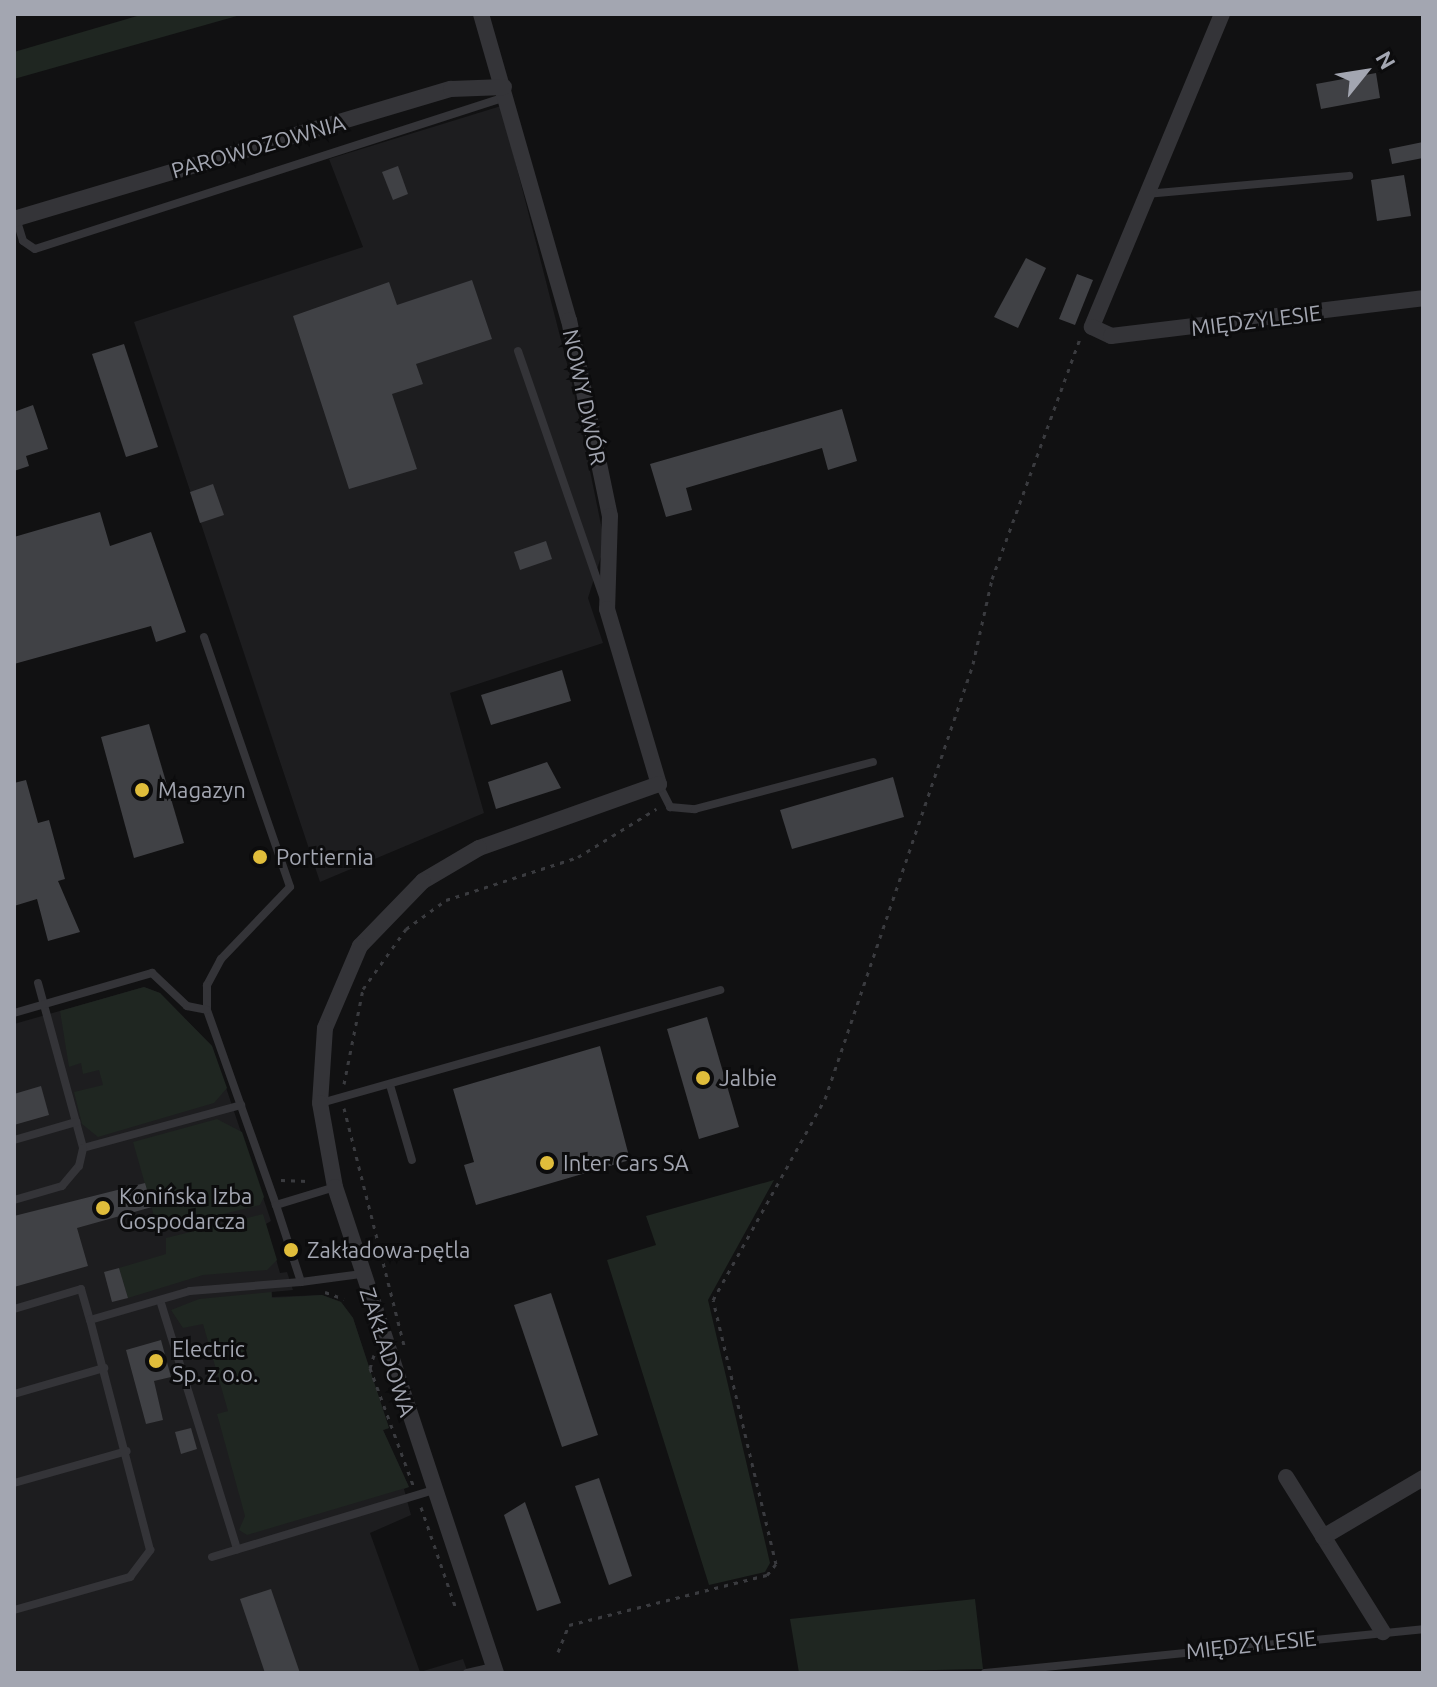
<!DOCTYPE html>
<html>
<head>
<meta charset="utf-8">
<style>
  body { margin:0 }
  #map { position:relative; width:1437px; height:1687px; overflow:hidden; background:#111112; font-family:Ubuntu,sans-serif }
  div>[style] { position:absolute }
  .built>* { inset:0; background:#1d1d1f }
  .green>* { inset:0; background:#1f2621 }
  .building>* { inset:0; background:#404145 }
  .path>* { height:3px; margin-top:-1.5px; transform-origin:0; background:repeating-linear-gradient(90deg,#3a3b3f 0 4px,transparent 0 10px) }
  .service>* { height:8px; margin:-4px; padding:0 4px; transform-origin:4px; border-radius:4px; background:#343438 }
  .minor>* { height:16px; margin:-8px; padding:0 8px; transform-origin:8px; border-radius:8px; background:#343438 }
  .dots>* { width:22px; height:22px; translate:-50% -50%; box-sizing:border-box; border:4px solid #0c0c0d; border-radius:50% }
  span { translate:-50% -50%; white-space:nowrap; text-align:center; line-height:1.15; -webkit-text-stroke:6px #0c0c0d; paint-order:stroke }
  .street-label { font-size:22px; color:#a3a6b1 }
  .poi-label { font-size:22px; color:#a3a6b1 }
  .left { translate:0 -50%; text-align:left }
  .frame { position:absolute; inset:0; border:16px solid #a3a6b1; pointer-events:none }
  .north { position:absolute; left:1325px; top:32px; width:80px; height:80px; -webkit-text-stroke:6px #0c0c0d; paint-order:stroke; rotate:60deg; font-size:22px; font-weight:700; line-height:32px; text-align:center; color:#a3a6b1 }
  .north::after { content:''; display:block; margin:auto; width:28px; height:36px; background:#a3a6b1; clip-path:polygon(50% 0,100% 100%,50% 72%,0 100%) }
</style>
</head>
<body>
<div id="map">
  <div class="built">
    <i style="clip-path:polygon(501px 106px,572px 383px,605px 544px,588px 598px,603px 643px,450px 693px,484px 813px,320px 882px,134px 322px,363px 247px,329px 159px)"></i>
    <i style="clip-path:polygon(144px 987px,160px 993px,212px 1046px,271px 1221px,266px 1224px,280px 1273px,287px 1272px,293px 1290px,272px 1292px,272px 1297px,322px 1295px,341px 1302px,353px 1318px,389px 1428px,383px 1430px,409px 1487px,404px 1489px,411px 1515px,370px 1533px,420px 1672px,463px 1659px,468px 1673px,14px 1673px,14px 1024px)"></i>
  </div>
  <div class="green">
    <i style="clip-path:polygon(144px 14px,244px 14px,14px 79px,14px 52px)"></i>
    <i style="clip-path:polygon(144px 987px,160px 993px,212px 1046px,227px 1088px,214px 1103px,98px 1137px,82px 1124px,74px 1092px,103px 1085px,99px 1070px,83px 1074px,81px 1063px,69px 1067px,60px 1011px)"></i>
    <i style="clip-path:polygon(217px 1119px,242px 1132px,264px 1197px,260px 1205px,158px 1230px,133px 1142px)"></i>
    <i style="clip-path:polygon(774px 1180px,708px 1300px,770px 1563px,765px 1572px,709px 1585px,607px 1260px,656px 1245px,646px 1216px)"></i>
    <i style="clip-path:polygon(263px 1214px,277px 1260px,267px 1270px,203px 1275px,128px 1298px,119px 1268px,166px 1254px,166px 1238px)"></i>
    <i style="clip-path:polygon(271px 1292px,272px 1298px,322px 1295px,341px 1302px,353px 1318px,389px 1428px,383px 1430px,409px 1487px,247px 1535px,239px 1530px,245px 1516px,217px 1414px,228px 1411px,203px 1324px,183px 1328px,171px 1310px,199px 1299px)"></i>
    <i style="clip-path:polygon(975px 1599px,983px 1669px,799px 1673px,790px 1619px)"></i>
  </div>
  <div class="building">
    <i style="clip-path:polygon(1376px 73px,1380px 98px,1321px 109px,1316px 84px)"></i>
    <i style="clip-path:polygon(1423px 142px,1423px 158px,1392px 164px,1389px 149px)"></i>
    <i style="clip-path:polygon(398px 166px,408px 194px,393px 200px,382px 172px)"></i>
    <i style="clip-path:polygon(1404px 175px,1411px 216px,1377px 221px,1371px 180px)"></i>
    <i style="clip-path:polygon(1026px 258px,1046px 268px,1018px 328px,994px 317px)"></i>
    <i style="clip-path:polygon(1077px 274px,1093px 280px,1075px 325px,1059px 319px)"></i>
    <i style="clip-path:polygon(472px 280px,492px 339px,416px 364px,423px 384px,392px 394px,417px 469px,349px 489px,293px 316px,389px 282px,397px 305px)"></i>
    <i style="clip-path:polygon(124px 344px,158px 447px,126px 457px,92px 354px)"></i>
    <i style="clip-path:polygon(33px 405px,48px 449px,26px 456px,29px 466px,14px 471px,14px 412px)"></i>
    <i style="clip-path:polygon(842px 409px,857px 461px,828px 470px,822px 448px,686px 488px,692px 510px,666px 517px,650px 464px)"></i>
    <i style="clip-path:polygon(213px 484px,224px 515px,200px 523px,190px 492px)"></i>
    <i style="clip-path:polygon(100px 512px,110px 546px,151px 532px,186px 632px,156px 642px,151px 626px,14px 664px,14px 537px)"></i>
    <i style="clip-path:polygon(546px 541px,552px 559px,520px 570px,514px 552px)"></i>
    <i style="clip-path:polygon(562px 670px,571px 701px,491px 725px,481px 695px)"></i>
    <i style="clip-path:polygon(149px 724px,184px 843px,134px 858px,101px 737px)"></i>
    <i style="clip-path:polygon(547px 762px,561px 788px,496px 809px,488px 782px)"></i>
    <i style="clip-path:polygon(893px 777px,904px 817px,792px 849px,780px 810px)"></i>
    <i style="clip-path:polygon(26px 780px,38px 823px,49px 820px,65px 879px,58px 881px,80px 932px,48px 941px,37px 899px,14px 906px,14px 783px)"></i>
    <i style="clip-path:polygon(707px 1017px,739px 1127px,699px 1139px,667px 1029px)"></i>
    <i style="clip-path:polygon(600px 1046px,630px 1160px,476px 1205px,464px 1165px,474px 1162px,453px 1089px)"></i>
    <i style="clip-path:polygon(41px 1086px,49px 1115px,14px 1125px,14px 1094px)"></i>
    <i style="clip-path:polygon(145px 1183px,152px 1207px,77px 1228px,88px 1266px,14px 1287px,14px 1216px)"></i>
    <i style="clip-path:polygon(119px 1268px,128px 1298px,112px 1302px,104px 1272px)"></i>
    <i style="clip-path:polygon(551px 1293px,598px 1435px,562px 1447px,514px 1305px)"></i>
    <i style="clip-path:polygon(161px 1340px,171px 1377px,154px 1381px,163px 1420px,146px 1424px,126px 1350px)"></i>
    <i style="clip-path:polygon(191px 1428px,197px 1449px,181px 1454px,175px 1432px)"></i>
    <i style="clip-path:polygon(599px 1478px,632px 1576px,609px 1585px,575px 1486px)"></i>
    <i style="clip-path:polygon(525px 1502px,561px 1603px,537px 1611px,504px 1515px)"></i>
    <i style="clip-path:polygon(271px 1589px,300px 1673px,265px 1673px,240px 1599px)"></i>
  </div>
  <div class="path">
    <i style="left:344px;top:1084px;width:97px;rotate:-78.7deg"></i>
    <i style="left:363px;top:989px;width:74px;rotate:-54.4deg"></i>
    <i style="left:406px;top:929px;width:49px;rotate:-35.9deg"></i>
    <i style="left:446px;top:900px;width:139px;rotate:-18deg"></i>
    <i style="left:578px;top:857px;width:92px;rotate:-31.6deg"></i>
    <i style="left:344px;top:1108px;width:244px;rotate:75.8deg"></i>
    <i style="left:281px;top:1180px;width:27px;rotate:2deg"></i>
    <i style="left:325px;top:1292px;width:20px;rotate:20deg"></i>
    <i style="left:374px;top:1355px;width:14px;rotate:107deg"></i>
    <i style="left:370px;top:1368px;width:125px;rotate:69.8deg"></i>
    <i style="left:421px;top:1507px;width:105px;rotate:71deg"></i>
    <i style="left:558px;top:1652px;width:29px;rotate:-68deg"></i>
    <i style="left:569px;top:1625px;width:204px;rotate:-14.2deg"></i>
    <i style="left:767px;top:1575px;width:14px;rotate:-51deg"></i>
    <i style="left:776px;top:1564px;width:271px;rotate:-103.4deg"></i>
    <i style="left:713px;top:1300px;width:230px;rotate:-60.9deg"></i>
    <i style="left:825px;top:1099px;width:459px;rotate:-71.2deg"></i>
    <i style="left:973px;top:664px;width:87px;rotate:-77.4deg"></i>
    <i style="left:992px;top:579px;width:256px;rotate:-69.9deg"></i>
  </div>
  <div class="service">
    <i style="left:1146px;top:194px;width:204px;rotate:-5.1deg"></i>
    <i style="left:16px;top:218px;width:24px;rotate:73deg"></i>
    <i style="left:23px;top:241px;width:14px;rotate:34deg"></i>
    <i style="left:35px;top:249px;width:494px;rotate:-17.9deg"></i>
    <i style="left:518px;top:351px;width:260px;rotate:70.9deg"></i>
    <i style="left:204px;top:637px;width:264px;rotate:71deg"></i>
    <i style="left:290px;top:887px;width:100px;rotate:133.8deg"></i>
    <i style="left:221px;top:959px;width:30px;rotate:118deg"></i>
    <i style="left:207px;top:985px;width:25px;rotate:90deg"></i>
    <i style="left:207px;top:1010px;width:207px;rotate:70.5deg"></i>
    <i style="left:659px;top:785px;width:25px;rotate:63deg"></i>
    <i style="left:670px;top:807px;width:25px;rotate:5deg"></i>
    <i style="left:695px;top:809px;width:184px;rotate:-14.8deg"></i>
    <i style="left:38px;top:983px;width:171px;rotate:74.7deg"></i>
    <i style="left:83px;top:1148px;width:164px;rotate:-15.2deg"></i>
    <i style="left:14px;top:1013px;width:144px;rotate:-16.2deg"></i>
    <i style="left:152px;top:973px;width:48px;rotate:43.3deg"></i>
    <i style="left:187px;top:1006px;width:20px;rotate:11deg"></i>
    <i style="left:390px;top:1085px;width:78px;rotate:73.7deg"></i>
    <i style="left:321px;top:1103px;width:415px;rotate:-15.8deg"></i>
    <i style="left:14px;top:1140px;width:65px;rotate:-16.2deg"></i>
    <i style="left:335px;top:1187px;width:62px;rotate:163deg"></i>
    <i style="left:276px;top:1205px;width:81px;rotate:72deg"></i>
    <i style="left:301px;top:1282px;width:62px;rotate:-7.5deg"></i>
    <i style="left:14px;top:1200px;width:50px;rotate:-16.3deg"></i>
    <i style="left:62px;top:1186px;width:26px;rotate:-50deg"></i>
    <i style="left:79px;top:1166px;width:18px;rotate:-77deg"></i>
    <i style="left:160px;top:1300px;width:261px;rotate:72.8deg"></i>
    <i style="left:14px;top:1309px;width:70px;rotate:-16.6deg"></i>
    <i style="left:81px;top:1289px;width:32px;rotate:74deg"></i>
    <i style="left:90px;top:1320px;width:104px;rotate:-16.2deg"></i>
    <i style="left:190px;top:1291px;width:111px;rotate:-4.6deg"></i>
    <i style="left:14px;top:1394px;width:94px;rotate:-16.1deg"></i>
    <i style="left:14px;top:1483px;width:117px;rotate:-15.8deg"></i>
    <i style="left:212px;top:1557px;width:232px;rotate:-16.8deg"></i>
    <i style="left:14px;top:1610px;width:121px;rotate:-15.9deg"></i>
    <i style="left:130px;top:1577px;width:34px;rotate:-53deg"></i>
    <i style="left:150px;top:1550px;width:238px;rotate:-104.6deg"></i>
    <i style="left:467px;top:1673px;width:28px;rotate:-13deg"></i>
    <i style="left:985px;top:1673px;width:440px;rotate:-5.7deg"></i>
  </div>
  <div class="minor">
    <i style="left:481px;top:14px;width:318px;rotate:74deg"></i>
    <i style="left:569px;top:320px;width:200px;rotate:78.2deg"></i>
    <i style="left:610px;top:516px;width:93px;rotate:91.8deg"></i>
    <i style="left:607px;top:609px;width:183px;rotate:73.5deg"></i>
    <i style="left:659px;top:784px;width:191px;rotate:160.4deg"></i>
    <i style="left:479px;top:848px;width:65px;rotate:149.5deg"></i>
    <i style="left:423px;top:881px;width:91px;rotate:134.1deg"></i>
    <i style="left:360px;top:946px;width:89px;rotate:113.1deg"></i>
    <i style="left:325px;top:1028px;width:75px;rotate:93.8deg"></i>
    <i style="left:320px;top:1103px;width:85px;rotate:79.9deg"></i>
    <i style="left:335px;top:1187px;width:512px;rotate:71.67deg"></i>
    <i style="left:1222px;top:14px;width:339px;rotate:112.6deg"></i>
    <i style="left:1092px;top:327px;width:21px;rotate:25deg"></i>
    <i style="left:1111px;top:336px;width:314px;rotate:-6.9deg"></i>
    <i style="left:14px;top:219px;width:456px;rotate:-16.6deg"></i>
    <i style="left:451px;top:89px;width:53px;rotate:-2.2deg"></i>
    <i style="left:1286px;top:1477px;width:183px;rotate:58deg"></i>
    <i style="left:1323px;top:1537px;width:116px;rotate:-30.5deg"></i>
  </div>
  <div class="dots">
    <i style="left:142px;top:790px;background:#e0bd3b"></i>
    <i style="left:260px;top:857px;background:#e0bd3b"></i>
    <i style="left:703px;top:1078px;background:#e0bd3b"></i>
    <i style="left:547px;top:1163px;background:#e0bd3b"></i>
    <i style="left:103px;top:1208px;background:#e0bd3b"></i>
    <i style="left:291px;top:1250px;background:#e0bd3b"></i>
    <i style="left:156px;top:1361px;background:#e0bd3b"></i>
  </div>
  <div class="street-label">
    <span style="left:258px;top:146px;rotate:-16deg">PAROWOZOWNIA</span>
    <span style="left:1256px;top:320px;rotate:-7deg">MIĘDZYLESIE</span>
    <span style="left:585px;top:397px;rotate:78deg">NOWY DWÓR</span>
    <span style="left:388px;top:1352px;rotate:72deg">ZAKŁADOWA</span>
    <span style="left:1251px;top:1644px;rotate:-6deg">MIĘDZYLESIE</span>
  </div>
  <div class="poi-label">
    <span class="left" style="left:158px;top:790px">Magazyn</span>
    <span class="left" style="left:276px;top:857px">Portiernia</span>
    <span class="left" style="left:719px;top:1078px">Jalbie</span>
    <span class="left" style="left:563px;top:1163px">Inter Cars SA</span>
    <span class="left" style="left:119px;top:1208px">Konińska Izba<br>Gospodarcza</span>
    <span class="left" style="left:307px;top:1250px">Zakładowa-pętla</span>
    <span class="left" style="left:172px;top:1361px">Electric<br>Sp. z o.o.</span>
  </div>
  <div class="frame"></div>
  <div class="north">N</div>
</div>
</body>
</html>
